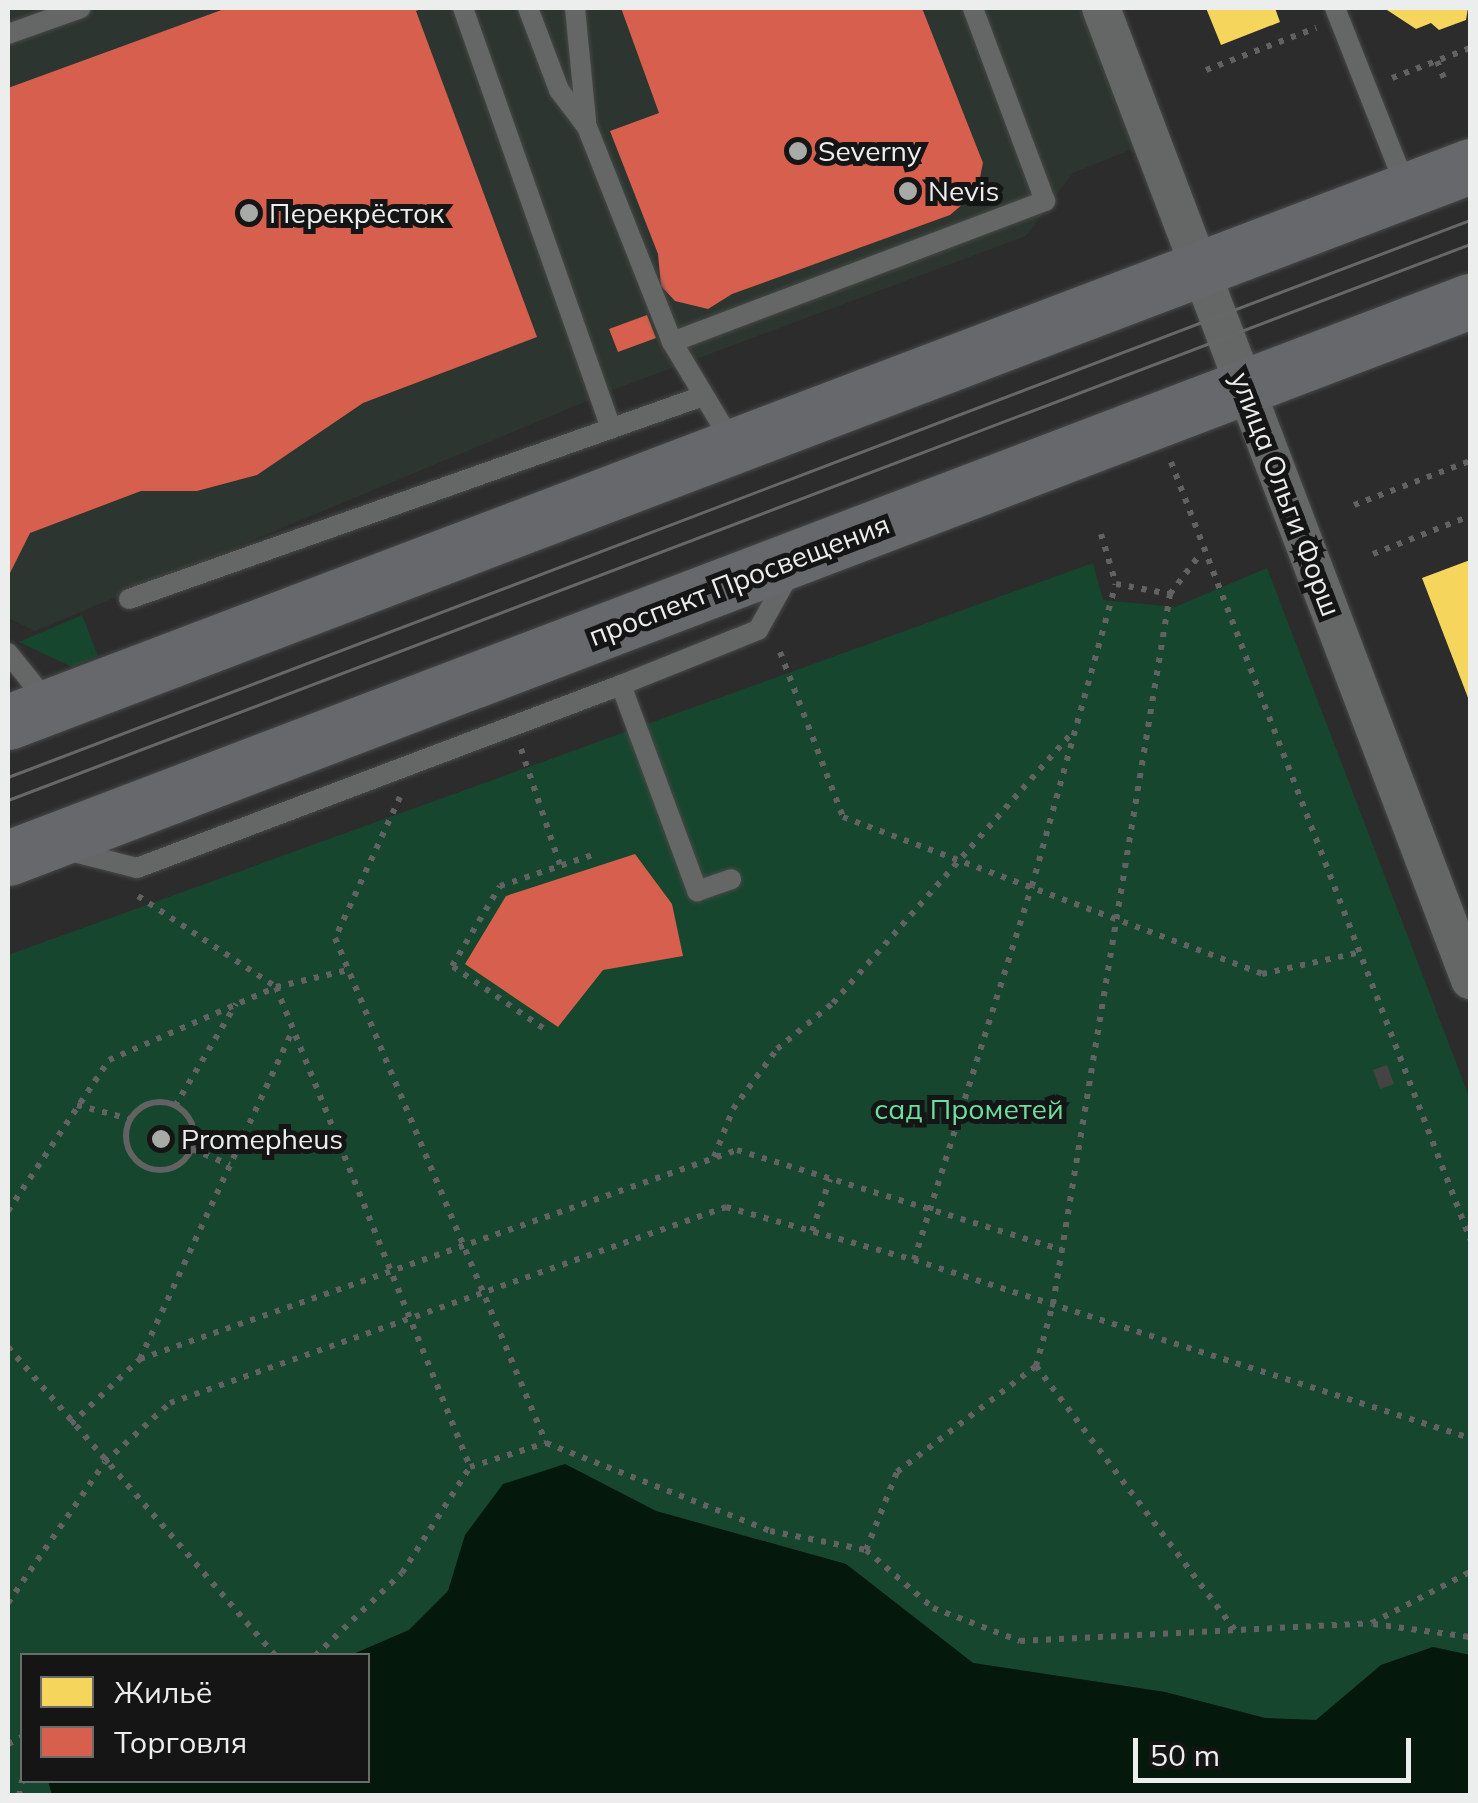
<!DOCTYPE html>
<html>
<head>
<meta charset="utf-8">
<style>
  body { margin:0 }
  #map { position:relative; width:1478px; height:1803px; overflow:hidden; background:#2b2c2b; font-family:Mulish,sans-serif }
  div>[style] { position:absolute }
  .built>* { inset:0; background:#2c352f }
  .green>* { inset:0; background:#17462e }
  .water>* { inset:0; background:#04180c }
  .homes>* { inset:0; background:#f6d55c }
  .shops>* { inset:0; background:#d6604d }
  .building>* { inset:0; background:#434443 }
  .path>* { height:6px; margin-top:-3px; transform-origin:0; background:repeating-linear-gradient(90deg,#616261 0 5px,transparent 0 13px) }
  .path>.ring { margin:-3px; padding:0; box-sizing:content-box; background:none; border:6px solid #616261; border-radius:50% }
  .roads { filter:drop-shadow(0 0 2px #474847) drop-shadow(0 0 2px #474847) }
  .service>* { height:20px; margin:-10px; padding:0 10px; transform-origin:10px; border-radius:10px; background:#656766 }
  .minor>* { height:38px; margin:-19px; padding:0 19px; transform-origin:19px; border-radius:19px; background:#656766 }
  .secondary>* { height:55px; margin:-27.5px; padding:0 27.5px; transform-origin:27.5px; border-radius:27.5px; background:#67686b }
  .tram>* { height:2.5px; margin:-1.25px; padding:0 1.25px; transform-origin:1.25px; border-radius:1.25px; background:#666866 }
  .dots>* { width:28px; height:28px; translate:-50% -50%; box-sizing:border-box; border:5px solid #141514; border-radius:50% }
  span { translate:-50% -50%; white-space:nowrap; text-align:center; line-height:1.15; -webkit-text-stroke:10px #141514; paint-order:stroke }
  .poi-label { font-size:28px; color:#ebeeec }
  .left { translate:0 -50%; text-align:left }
  .street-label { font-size:28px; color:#ebeeec }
  .park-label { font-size:28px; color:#6be0a1 }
  .frame { position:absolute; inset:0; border:10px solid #ebeeec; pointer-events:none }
  .legend { position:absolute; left:20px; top:1653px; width:350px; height:130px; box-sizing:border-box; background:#141514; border:2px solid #6a6c6a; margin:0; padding:12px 18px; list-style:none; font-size:30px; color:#ebeeec }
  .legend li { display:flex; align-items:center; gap:20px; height:50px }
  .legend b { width:50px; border:2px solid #6a6c6a }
  .scale { position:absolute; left:1133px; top:1738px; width:278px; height:45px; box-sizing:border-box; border:5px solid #ebeeec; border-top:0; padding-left:12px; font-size:30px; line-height:35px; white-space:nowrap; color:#ebeeec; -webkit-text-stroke:8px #141514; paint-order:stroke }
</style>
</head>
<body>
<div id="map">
  <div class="built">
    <i style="clip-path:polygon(8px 8px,1080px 8px,1135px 148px,1073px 173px,1026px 236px,616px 389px,35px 631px,8px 618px)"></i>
  </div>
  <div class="green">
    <i style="clip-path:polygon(1093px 563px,1103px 600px,1175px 607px,1267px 568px,1470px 1099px,1470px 1655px,1433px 1647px,1381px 1665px,1317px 1720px,1265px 1718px,1165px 1692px,973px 1663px,846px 1564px,656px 1511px,565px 1464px,466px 1535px,448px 1591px,409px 1630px,351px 1655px,22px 1656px,22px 1780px,48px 1781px,52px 1795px,8px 1796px,8px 955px)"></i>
    <i style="clip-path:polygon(82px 615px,98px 656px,72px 667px,19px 642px)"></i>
  </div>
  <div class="water">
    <i style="clip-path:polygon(565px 1464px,656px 1511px,846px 1564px,973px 1663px,1165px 1692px,1265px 1718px,1316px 1720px,1381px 1665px,1433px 1647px,1470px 1655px,1470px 1795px,52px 1795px,48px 1781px,368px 1780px,368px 1656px,351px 1655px,409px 1630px,448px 1591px,465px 1535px,503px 1484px)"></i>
  </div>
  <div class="homes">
    <i style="clip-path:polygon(1206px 8px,1275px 8px,1280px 22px,1221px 45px)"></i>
    <i style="clip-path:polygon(1384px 8px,1468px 8px,1466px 20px,1439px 30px,1431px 23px,1416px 29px)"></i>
    <i style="clip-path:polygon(1470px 560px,1470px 703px,1422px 578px)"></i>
  </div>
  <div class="shops">
    <i style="clip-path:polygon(227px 8px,423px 8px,416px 11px,537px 337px,363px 403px,257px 475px,197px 491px,141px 491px,30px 533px,8px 577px,8px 88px)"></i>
    <i style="clip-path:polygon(621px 8px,922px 8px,983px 163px,977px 192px,950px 215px,732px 294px,708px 309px,675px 301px,661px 286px,658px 254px,610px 131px,659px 113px)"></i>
    <i style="clip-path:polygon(647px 315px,656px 338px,618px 352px,609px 329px)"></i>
    <i style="clip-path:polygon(635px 854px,672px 904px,683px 956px,603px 970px,558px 1027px,465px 964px,506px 896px)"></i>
  </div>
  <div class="building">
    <i style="clip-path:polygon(1387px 1065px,1394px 1084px,1380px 1089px,1373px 1070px)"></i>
  </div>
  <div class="path">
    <i style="left:1437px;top:61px;width:22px;rotate:68deg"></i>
    <i style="left:1206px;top:70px;width:118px;rotate:-20.9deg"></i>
    <i style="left:1392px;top:78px;width:84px;rotate:-21deg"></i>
    <i style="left:1171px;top:462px;width:833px;rotate:68.95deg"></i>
    <i style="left:1354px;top:505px;width:124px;rotate:-20.8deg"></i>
    <i style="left:1101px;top:534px;width:52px;rotate:73.3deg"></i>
    <i style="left:1116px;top:584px;width:55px;rotate:10.5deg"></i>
    <i style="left:1170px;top:594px;width:51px;rotate:-52.9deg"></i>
    <i style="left:1373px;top:554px;width:104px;rotate:-21.4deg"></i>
    <i style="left:780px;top:652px;width:177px;rotate:69.1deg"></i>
    <i style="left:843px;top:817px;width:447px;rotate:20.5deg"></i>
    <i style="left:1262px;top:974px;width:101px;rotate:-12.5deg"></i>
    <i style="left:521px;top:749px;width:122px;rotate:71.4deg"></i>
    <i style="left:400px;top:797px;width:155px;rotate:114.7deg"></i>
    <i style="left:335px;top:938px;width:547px;rotate:67.32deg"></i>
    <i style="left:138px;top:896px;width:165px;rotate:33.4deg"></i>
    <i style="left:276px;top:987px;width:518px;rotate:67.99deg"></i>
    <i style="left:543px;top:1028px;width:110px;rotate:-145.7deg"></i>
    <i style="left:452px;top:966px;width:93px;rotate:-59deg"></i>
    <i style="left:500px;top:886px;width:97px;rotate:-18.6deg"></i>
    <i class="ring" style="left:126px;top:1102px;width:62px;height:62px"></i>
    <i style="left:77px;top:1105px;width:55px;rotate:14.8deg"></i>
    <i style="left:175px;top:1106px;width:119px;rotate:-59.1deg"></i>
    <i style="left:192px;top:1149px;width:41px;rotate:22.8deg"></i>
    <i style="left:714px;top:1157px;width:52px;rotate:-68.4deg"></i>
    <i style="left:733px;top:1109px;width:74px;rotate:-53.7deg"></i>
    <i style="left:777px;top:1049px;width:72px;rotate:-39.4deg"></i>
    <i style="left:833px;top:1003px;width:363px;rotate:-48.5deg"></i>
    <i style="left:8px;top:1211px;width:182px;rotate:-56.2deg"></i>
    <i style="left:109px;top:1060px;width:182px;rotate:-23.6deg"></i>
    <i style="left:276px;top:987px;width:74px;rotate:-13.3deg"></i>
    <i style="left:812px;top:1231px;width:55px;rotate:-70.9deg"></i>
    <i style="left:914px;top:1260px;width:392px;rotate:-72.5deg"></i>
    <i style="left:1032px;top:886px;width:313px;rotate:-74.5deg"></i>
    <i style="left:8px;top:1347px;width:409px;rotate:49.1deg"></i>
    <i style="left:140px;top:1359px;width:633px;rotate:-19.29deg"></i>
    <i style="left:737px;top:1150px;width:340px;rotate:17.1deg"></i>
    <i style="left:1036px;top:1366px;width:332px;rotate:53deg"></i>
    <i style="left:71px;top:1424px;width:95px;rotate:-43.3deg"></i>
    <i style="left:140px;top:1359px;width:362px;rotate:-65.1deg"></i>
    <i style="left:866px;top:1550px;width:84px;rotate:-68.3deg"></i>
    <i style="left:897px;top:1472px;width:175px;rotate:-37.3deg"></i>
    <i style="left:1036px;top:1366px;width:64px;rotate:-74.7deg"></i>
    <i style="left:1053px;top:1304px;width:720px;rotate:-80.64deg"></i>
    <i style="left:8px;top:1603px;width:171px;rotate:-55.5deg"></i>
    <i style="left:105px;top:1462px;width:88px;rotate:-42.2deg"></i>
    <i style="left:170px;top:1403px;width:590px;rotate:-19.42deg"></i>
    <i style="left:726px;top:1207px;width:195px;rotate:15.7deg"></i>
    <i style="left:914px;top:1260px;width:584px;rotate:17.75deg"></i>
    <i style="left:1373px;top:1624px;width:98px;rotate:7.6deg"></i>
    <i style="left:315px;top:1656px;width:120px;rotate:-43.7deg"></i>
    <i style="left:402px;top:1573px;width:126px;rotate:-57.3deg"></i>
    <i style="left:470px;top:1467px;width:80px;rotate:-17.5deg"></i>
    <i style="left:546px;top:1443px;width:241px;rotate:21.4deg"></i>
    <i style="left:770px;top:1531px;width:98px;rotate:11.2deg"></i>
    <i style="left:866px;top:1550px;width:89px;rotate:40.9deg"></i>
    <i style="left:933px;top:1608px;width:93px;rotate:20.8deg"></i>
    <i style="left:1020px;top:1641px;width:352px;rotate:-2.9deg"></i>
    <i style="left:1372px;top:1623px;width:110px;rotate:-27.5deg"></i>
    <i style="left:8px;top:1744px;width:16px;rotate:-27deg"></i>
    <i style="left:19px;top:1796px;width:16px;rotate:-79deg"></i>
  </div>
  <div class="roads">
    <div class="service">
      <i style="left:463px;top:8px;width:442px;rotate:70.6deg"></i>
      <i style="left:528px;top:8px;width:88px;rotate:69.3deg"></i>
      <i style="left:559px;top:90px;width:46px;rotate:52.9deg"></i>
      <i style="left:587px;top:127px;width:231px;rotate:68.4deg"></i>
      <i style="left:672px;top:342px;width:119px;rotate:59.1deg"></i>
      <i style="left:575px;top:8px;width:114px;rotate:84.4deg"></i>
      <i style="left:1335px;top:8px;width:193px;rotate:68.4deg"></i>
      <i style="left:8px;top:34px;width:77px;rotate:-19.6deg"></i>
      <i style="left:672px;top:342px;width:399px;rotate:-20.7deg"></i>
      <i style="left:1045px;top:201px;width:206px;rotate:-110.5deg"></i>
      <i style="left:129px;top:599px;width:606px;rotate:-19.48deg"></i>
      <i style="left:8px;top:653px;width:65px;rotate:51.2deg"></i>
      <i style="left:621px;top:685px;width:220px;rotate:69.7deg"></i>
      <i style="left:697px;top:891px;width:36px;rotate:-19deg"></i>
      <i style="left:66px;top:850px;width:73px;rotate:14.2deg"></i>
      <i style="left:137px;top:868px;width:517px;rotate:-20.71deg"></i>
      <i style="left:621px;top:685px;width:148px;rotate:-21.9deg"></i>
      <i style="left:758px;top:630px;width:68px;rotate:-60.8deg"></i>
    </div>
    <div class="minor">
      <i style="left:1101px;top:8px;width:1040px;rotate:69.21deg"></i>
    </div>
    <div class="secondary">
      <i style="left:8px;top:722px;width:1564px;rotate:-20.82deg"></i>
      <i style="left:8px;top:858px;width:1565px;rotate:-20.86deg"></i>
    </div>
  </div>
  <div class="tram">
    <i style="left:8px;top:777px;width:1565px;rotate:-20.86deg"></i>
    <i style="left:8px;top:800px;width:1564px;rotate:-20.82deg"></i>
  </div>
  <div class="dots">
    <i style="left:798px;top:151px;background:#a8aaa8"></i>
    <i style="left:908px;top:191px;background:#a8aaa8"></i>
    <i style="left:249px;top:213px;background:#a8aaa8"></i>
    <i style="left:161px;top:1139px;background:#a8aaa8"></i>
  </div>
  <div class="poi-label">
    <span class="left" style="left:818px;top:151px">Severny</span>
    <span class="left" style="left:928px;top:191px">Nevis</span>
    <span class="left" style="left:269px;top:213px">Перекрёсток</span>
    <span class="left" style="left:181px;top:1139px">Promepheus</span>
  </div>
  <div class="street-label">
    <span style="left:1286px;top:494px;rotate:69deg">улица Ольги Форш</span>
    <span style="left:739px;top:580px;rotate:-21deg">проспект Просвещения</span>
  </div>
  <div class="park-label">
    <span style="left:969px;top:1109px">сад Прометей</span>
  </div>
  <div class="frame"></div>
  <ul class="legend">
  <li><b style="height:28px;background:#f6d55c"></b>Жильё</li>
  <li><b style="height:28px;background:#d6604d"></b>Торговля</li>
  </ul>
  <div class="scale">50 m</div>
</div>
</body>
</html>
